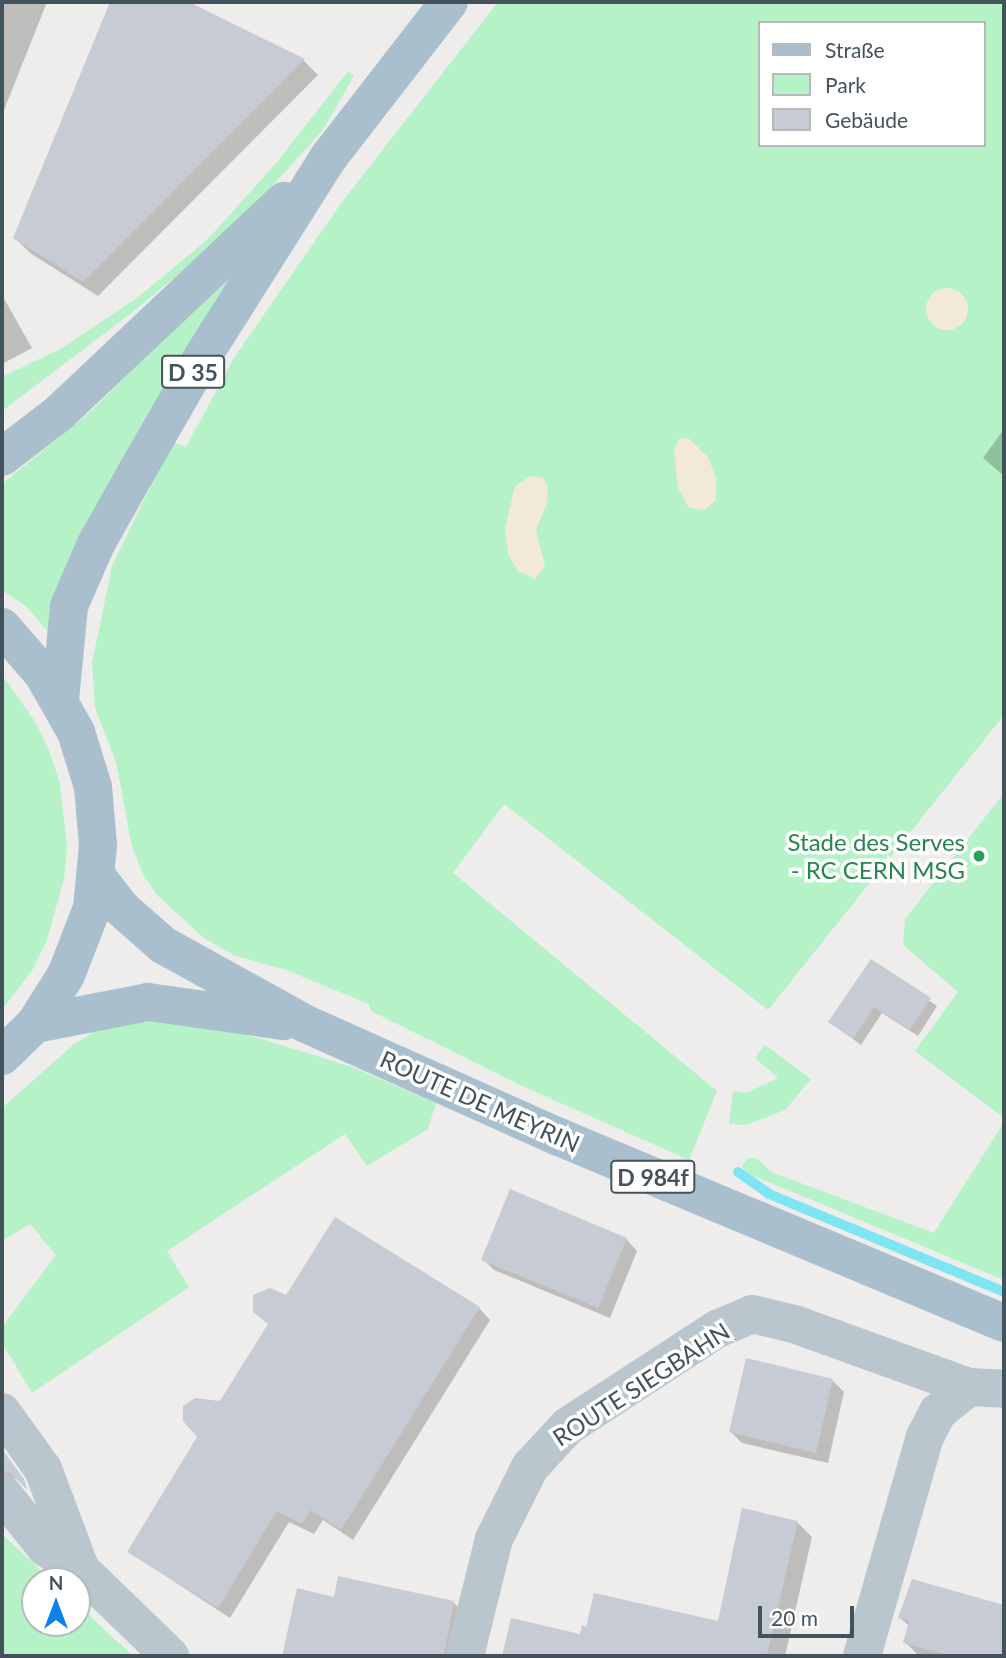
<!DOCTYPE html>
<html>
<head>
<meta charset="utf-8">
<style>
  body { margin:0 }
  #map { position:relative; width:1006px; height:1658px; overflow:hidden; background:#efecec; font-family:Lato,sans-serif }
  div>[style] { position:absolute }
  .green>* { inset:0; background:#b5f2c7 }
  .sand>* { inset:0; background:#f3e9da }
  .round { border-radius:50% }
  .shadow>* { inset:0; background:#0003 }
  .stream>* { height:10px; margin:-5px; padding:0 5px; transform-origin:5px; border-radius:5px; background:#7ee5f3 }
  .building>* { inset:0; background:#c7cbd3 }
  .minor>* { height:38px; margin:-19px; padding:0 19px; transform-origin:19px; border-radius:19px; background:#b9c6cd }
  .major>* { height:38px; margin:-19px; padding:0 19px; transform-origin:19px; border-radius:19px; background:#a9bfce }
  .dots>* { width:19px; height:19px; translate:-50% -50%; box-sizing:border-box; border:4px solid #fff; border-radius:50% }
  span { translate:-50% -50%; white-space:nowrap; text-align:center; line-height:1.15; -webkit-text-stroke:7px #fff; paint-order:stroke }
  .shield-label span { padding:2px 5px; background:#fff; border:2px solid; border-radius:5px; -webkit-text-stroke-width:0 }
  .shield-label { font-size:23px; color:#43525b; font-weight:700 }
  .leisure-label { font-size:24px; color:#27864d }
  .right { translate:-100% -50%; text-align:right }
  .street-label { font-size:24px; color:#43525b }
  .frame { position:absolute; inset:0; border:4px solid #43525b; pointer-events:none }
  .legend { position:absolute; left:758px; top:21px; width:228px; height:126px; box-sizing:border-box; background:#fff; border:2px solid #b4babd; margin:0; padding:9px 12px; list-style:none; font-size:21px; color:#43525b }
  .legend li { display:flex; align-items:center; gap:14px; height:35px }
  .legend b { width:35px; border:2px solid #b4babd }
  .north { position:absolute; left:21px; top:1567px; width:70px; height:70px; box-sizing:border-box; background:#fff; border:2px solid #b4babd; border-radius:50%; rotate:0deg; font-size:19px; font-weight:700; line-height:28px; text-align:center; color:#43525b }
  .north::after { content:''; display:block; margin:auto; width:24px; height:32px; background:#0a81eb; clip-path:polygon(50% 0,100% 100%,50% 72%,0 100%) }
  .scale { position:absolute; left:758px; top:1606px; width:96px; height:32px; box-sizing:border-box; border:4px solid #43525b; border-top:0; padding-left:9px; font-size:21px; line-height:24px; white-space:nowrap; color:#43525b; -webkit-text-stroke:5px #fff; paint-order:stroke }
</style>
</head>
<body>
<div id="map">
  <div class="green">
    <i style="clip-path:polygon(evenodd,498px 2px,1004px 2px,1004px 715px,768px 1010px,504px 804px,453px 873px,717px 1091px,689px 1160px,522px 1086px,371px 1011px,369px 1004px,286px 970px,233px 955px,204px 938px,157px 895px,143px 874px,132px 847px,116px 762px,95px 708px,92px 663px,112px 566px,172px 442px,186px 447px,234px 358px,342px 202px,498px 2px,759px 23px,983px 23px,983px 145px,759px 145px,759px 23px)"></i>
    <i style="clip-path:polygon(348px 71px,354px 76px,323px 130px,233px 229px,134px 311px,2px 411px,2px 377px,62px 348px,137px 298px,207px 240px,278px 161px)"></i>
    <i style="clip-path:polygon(248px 254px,49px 633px,27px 607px,2px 590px,2px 484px,90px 412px)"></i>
    <i style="clip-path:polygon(2px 675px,36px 723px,50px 753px,60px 783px,67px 847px,64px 879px,47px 940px,33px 969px,2px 1010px)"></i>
    <i style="clip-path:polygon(1004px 793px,1004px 1118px,915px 1051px,958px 992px,903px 945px,905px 919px)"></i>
    <i style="clip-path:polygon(117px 1017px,190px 1020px,262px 1039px,352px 1067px,436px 1103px,428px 1129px,367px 1166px,345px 1134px,167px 1251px,189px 1287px,32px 1393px,2px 1343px,2px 1327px,56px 1255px,30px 1224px,2px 1241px,2px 1108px,73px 1045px)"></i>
    <i style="clip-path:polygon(765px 1045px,811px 1079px,785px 1110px,747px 1125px,729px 1124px,733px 1091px,746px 1093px,778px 1078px,755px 1058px)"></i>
    <i style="clip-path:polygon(1004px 1122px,1004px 1280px,747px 1173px,742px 1166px,748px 1158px,756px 1158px,771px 1172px,934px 1233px)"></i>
    <i style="clip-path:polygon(2px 1534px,52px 1581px,35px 1581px,35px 1623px,77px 1623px,77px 1604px,133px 1656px,2px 1656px)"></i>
  </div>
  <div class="sand">
    <i class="round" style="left:926px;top:288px;width:42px;height:42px"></i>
    <i style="clip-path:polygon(688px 438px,708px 457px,716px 478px,716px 500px,705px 510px,689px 508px,678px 488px,674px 450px,679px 439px)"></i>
    <i style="clip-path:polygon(531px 476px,543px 478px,548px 486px,547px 503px,536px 530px,545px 566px,535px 579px,518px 571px,508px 554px,505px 529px,515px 486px)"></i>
  </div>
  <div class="shadow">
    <i style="clip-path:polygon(2px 2px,47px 2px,2px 115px)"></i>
    <i style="clip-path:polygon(113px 2px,185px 2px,304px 61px,318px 75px,98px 296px,30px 253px,15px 238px)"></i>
    <i style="clip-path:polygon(2px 295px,32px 348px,2px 364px)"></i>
    <i style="clip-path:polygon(1004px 429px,1004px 476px,983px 458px)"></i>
    <i style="clip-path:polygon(871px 961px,937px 1006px,918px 1036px,882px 1013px,861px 1045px,830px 1022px)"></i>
    <i style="clip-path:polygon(626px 1239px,637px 1251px,610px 1318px,494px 1270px,483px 1259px)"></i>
    <i style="clip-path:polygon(287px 1297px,479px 1308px,490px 1320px,353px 1540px,323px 1520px,314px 1534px,289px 1522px,230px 1618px,129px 1552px)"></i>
    <i style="clip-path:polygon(833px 1381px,844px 1392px,828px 1463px,742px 1443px,731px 1432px)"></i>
    <i style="clip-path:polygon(2px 1451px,21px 1481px,2px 1473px)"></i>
    <i style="clip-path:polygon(797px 1522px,812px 1537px,785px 1656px,504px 1656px,512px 1620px,581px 1637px,719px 1623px)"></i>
    <i style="clip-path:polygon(913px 1581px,1004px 1607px,1004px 1656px,919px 1656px,905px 1642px,910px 1627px,900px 1618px)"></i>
    <i style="clip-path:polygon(298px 1590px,336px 1600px,453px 1602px,473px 1622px,467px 1656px,284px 1656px)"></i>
  </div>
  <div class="stream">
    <i style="left:738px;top:1172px;width:38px;rotate:35deg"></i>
    <i style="left:769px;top:1194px;width:255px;rotate:22.6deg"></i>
  </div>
  <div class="building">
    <i style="clip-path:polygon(110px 2px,189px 2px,305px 59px,83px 282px,13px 238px)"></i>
    <i style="clip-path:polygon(871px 959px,931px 998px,910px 1030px,874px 1007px,853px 1039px,828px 1022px)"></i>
    <i style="clip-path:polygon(510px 1189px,627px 1238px,598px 1308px,481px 1260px)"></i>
    <i style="clip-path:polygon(335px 1217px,480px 1307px,341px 1530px,311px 1510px,302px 1524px,277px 1511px,218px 1608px,127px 1552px,197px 1437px,183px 1421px,183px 1406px,195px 1398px,220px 1401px,268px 1324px,253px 1312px,253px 1295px,270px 1288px,286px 1295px)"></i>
    <i style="clip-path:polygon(746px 1358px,833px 1379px,816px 1453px,729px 1432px)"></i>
    <i style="clip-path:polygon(2px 1449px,24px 1479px,27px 1490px,11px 1473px,2px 1472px)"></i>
    <i style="clip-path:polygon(742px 1508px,798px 1521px,767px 1656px,502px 1656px,511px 1618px,580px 1634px,582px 1625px,586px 1627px,594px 1593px,718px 1621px)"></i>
    <i style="clip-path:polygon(338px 1576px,454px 1601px,444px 1656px,282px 1656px,297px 1588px,334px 1597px)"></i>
    <i style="clip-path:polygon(912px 1579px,1004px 1605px,1004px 1656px,952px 1656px,903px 1643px,909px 1621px,898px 1618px)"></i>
  </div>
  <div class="minor">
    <i style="left:2px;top:1412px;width:70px;rotate:54.3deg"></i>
    <i style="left:43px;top:1469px;width:108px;rotate:69.4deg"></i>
    <i style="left:2px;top:1493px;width:70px;rotate:51.3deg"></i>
    <i style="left:46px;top:1548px;width:41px;rotate:32.2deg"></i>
    <i style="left:81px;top:1570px;width:124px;rotate:44deg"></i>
    <i style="left:465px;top:1656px;width:121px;rotate:-76.1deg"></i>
    <i style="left:494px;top:1539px;width:80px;rotate:-63.4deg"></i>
    <i style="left:530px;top:1467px;width:56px;rotate:-47.2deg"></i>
    <i style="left:568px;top:1426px;width:178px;rotate:-33.1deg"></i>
    <i style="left:717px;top:1329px;width:38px;rotate:-23deg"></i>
    <i style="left:752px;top:1314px;width:43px;rotate:13.4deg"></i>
    <i style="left:794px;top:1324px;width:186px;rotate:19.8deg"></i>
    <i style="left:969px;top:1387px;width:35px;rotate:3deg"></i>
    <i style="left:862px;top:1656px;width:228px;rotate:-74deg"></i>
    <i style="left:925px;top:1437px;width:28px;rotate:-63deg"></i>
    <i style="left:938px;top:1412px;width:40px;rotate:-39deg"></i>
  </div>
  <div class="major">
    <i style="left:2px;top:457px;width:71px;rotate:-37.5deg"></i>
    <i style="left:58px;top:414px;width:311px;rotate:-43.3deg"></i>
    <i style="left:2px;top:627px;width:62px;rotate:48.9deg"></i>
    <i style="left:43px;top:674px;width:67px;rotate:60.4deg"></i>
    <i style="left:76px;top:732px;width:58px;rotate:72.8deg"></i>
    <i style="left:93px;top:787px;width:58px;rotate:85.1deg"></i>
    <i style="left:98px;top:845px;width:63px;rotate:95.4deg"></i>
    <i style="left:92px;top:908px;width:72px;rotate:111.2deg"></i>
    <i style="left:66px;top:975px;width:58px;rotate:122.3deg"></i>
    <i style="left:35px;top:1024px;width:46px;rotate:135.9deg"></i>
    <i style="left:60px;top:700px;width:94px;rotate:-84.5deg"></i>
    <i style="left:69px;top:606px;width:68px;rotate:-66.5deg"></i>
    <i style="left:96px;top:544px;width:84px;rotate:-60.7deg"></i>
    <i style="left:137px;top:471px;width:133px;rotate:-60.1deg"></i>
    <i style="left:203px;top:356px;width:234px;rotate:-57.7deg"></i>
    <i style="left:328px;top:158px;width:197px;rotate:-52.2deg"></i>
    <i style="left:97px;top:877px;width:39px;rotate:52deg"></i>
    <i style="left:121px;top:908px;width:56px;rotate:41.4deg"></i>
    <i style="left:163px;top:945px;width:163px;rotate:28.9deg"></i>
    <i style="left:306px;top:1024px;width:277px;rotate:24.1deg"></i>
    <i style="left:559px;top:1137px;width:482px;rotate:22.7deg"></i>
    <i style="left:35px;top:1024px;width:115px;rotate:-11deg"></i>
    <i style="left:148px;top:1002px;width:137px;rotate:8deg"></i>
  </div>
  <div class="dots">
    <i style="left:979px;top:856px;background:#2e9e5b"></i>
  </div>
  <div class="shield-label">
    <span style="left:193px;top:372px">D 35</span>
    <span style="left:653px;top:1177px">D 984f</span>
  </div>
  <div class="leisure-label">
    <span class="right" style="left:965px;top:856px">Stade des Serves<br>- RC CERN MSG</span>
  </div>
  <div class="street-label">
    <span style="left:480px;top:1101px;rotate:24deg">ROUTE DE MEYRIN</span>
    <span style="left:641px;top:1384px;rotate:-33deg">ROUTE SIEGBAHN</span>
  </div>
  <div class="frame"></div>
  <ul class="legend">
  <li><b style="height:9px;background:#a9bfce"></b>Straße</li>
  <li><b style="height:19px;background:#b5f2c7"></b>Park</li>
  <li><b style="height:19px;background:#c7cbd3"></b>Gebäude</li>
  </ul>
  <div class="north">N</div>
  <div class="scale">20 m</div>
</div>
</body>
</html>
